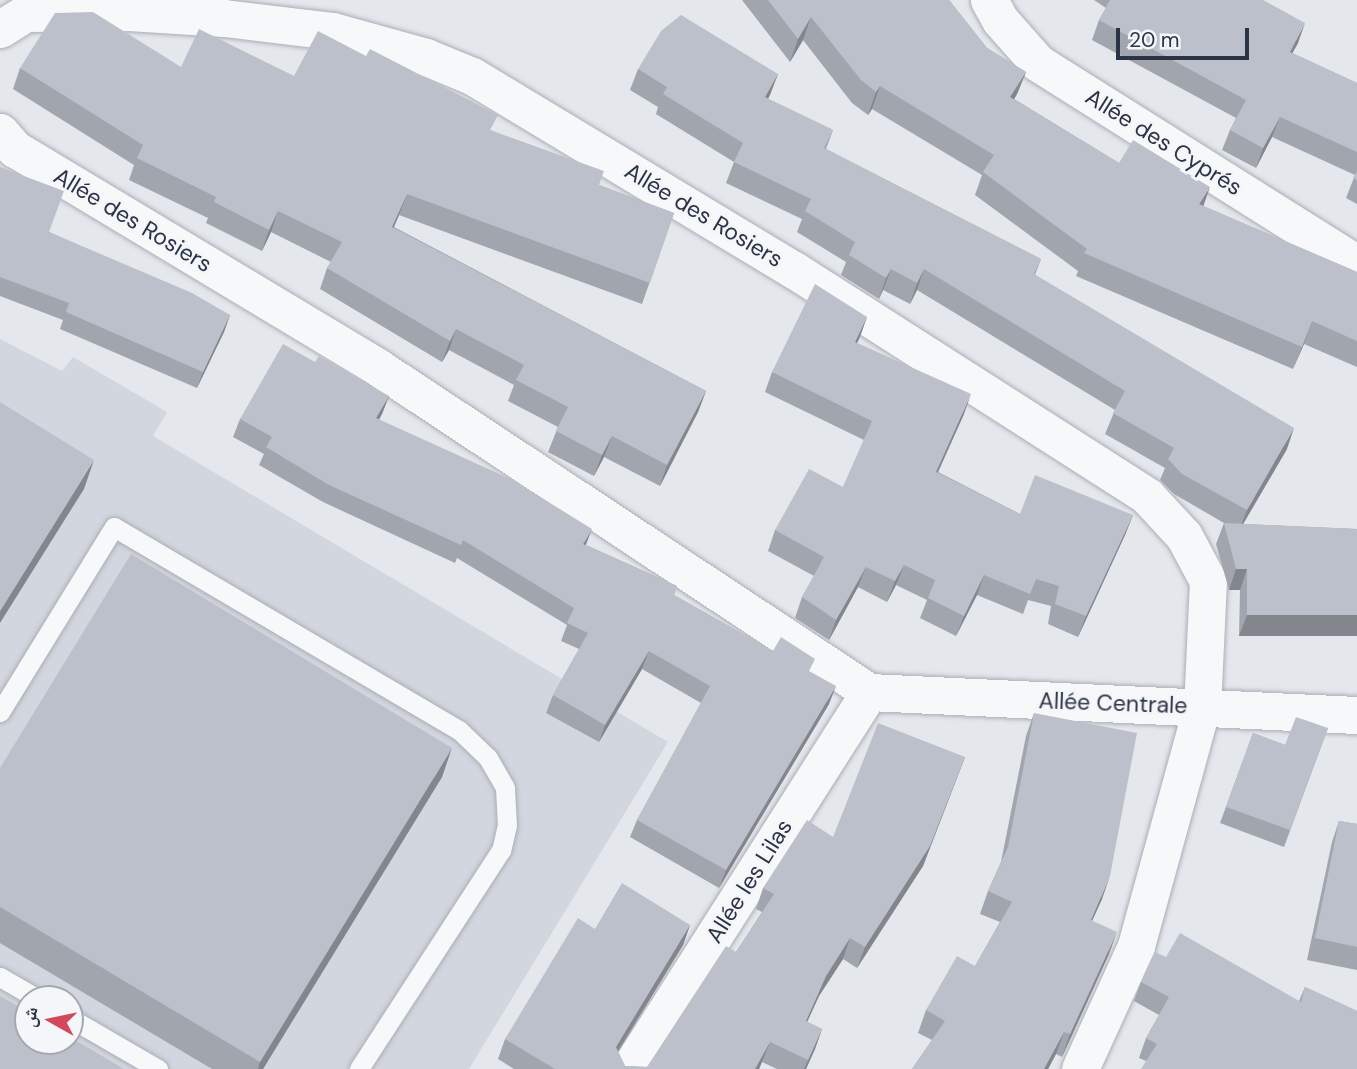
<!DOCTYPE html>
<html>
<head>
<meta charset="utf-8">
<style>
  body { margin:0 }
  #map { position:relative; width:1357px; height:1069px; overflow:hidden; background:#e4e7ec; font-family:"DM Sans","Noto Naskh Arabic",sans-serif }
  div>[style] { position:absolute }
  .built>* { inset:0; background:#d2d6de }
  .roads { filter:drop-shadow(0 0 2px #a9aeb7) drop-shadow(0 0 2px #a9aeb7) }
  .lane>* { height:19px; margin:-9.5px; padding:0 9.5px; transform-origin:9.5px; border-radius:9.5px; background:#f7f8fa }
  .street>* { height:37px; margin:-18.5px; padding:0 18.5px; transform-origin:18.5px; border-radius:18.5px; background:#f7f8fa }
  .wall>* { inset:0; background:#a1a5ae }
  .shaded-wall>* { inset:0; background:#83868d }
  .building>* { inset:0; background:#bbc0ca }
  span { translate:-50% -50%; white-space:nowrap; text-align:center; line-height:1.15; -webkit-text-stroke:6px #f4f6f9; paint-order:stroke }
  .street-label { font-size:23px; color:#2b3445 }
  .north { position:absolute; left:14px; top:985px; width:70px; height:70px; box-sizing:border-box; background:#f4f6f9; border:2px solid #a4a8b1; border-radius:50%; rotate:279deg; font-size:19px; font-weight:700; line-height:28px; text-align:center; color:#2b3445 }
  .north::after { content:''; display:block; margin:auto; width:24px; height:32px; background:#d1495b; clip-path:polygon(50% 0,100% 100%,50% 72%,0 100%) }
  .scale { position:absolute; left:1116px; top:28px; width:133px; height:32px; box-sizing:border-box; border:4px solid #2b3445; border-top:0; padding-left:9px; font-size:21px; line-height:24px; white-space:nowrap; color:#2b3445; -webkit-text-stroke:5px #f4f6f9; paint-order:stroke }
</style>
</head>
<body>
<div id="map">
  <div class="built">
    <i style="clip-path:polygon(evenodd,0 339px,62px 371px,73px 357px,167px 412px,153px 436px,668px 742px,469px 1069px,0 1069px,0 339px,28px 999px,70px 999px,70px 1041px,28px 1041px,28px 999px)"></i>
  </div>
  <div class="roads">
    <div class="lane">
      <i style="left:0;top:712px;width:217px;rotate:-58.4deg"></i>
      <i style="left:114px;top:527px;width:400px;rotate:30.5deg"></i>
      <i style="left:459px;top:730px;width:40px;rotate:44deg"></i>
      <i style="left:488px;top:758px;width:34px;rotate:60deg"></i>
      <i style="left:505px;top:788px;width:37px;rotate:87deg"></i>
      <i style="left:507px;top:825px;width:26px;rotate:103deg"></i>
      <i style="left:501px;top:850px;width:261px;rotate:123deg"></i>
      <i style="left:0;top:977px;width:44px;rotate:30.1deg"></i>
      <i style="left:70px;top:1018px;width:102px;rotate:30.1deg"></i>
    </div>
    <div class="street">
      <i style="left:989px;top:0;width:23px;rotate:61deg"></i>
      <i style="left:1000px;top:20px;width:57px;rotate:48.5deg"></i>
      <i style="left:1038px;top:63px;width:377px;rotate:32.2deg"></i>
      <i style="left:0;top:29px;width:31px;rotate:-32deg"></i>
      <i style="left:26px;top:13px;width:103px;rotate:-0.6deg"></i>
      <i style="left:129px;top:12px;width:95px;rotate:3.6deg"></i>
      <i style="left:224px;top:18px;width:110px;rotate:6.8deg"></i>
      <i style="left:333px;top:31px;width:97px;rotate:15.6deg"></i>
      <i style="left:426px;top:57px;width:50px;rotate:22.4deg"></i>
      <i style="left:472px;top:76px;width:376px;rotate:31.1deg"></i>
      <i style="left:794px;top:270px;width:419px;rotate:32.6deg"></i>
      <i style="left:1147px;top:496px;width:54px;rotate:47.2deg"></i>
      <i style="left:1184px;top:536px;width:51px;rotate:61.9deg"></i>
      <i style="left:1208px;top:581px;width:125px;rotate:92.7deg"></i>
      <i style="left:1202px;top:706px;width:249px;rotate:105.4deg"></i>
      <i style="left:1136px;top:946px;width:135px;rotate:114.5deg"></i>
      <i style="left:0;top:132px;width:23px;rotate:49deg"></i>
      <i style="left:15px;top:149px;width:425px;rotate:31deg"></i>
      <i style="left:379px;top:368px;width:587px;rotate:33.47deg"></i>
      <i style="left:869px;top:692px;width:489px;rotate:2.7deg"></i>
      <i style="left:629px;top:1069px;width:447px;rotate:-57.5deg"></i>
    </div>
  </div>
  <div class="wall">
    <i style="clip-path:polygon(742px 0,949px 0,987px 48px,1026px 72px,1017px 94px,1014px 99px,1119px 163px,1203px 206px,1357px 272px,1357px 367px,1304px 344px,1293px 369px,1076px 276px,1078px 271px,975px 195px,982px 175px,872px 109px,868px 115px,852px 103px,803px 40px,790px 62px)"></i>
    <i style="clip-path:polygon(1094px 0,1263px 0,1298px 43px,1292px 53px,1357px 83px,1357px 204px,1346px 198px,1355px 175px,1272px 137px,1256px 168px,1222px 150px,1230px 130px,1236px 118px,1092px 40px,1099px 20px,1106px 8px)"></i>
    <i style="clip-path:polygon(181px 67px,294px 76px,492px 131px,599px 185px,674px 213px,642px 304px,399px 215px,394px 227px,706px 391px,698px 412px,660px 486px,604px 457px,594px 476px,548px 452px,558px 427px,508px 401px,514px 385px,449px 350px,442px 362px,320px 289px,327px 268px,331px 262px,271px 232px,262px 251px,206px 223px,208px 218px,129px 180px,134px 165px,13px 89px,20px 68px)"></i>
    <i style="clip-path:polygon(638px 69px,778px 74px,768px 99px,833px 130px,826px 149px,1041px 259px,1035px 275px,1287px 449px,1243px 524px,1357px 529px,1357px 636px,1239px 636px,1240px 590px,1229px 590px,1216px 544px,1224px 523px,1174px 494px,1160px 480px,1165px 468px,1105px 434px,1115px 410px,917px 290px,910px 304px,883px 290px,879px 299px,841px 275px,846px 262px,797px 232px,802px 219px,726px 183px,734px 162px,656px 114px,658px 107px,630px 90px)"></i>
    <i style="clip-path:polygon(0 167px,49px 232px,230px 315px,224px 332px,197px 388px,60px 329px,63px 320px,0 296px)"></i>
    <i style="clip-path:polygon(867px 317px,857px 343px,964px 414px,938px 472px,1020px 514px,1133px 515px,1125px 535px,1078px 637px,1048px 624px,1051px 606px,1028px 600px,1023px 614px,977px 595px,956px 636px,920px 618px,927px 600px,896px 585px,887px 602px,858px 587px,829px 640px,795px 618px,802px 597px,814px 576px,768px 551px,775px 530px,843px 487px,864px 440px,765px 392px,772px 372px)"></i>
    <i style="clip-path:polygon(315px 362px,389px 396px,382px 414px,379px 420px,586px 545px,677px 586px,674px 595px,810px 672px,829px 704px,719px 888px,630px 837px,637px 820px,701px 703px,642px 669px,599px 742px,546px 713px,553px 695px,579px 649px,561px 641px,567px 625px,457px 558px,455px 563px,323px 502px,259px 465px,264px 454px,233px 437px,240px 419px)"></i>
    <i style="clip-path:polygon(1034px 713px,1102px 899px,1092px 921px,1109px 954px,1062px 1057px,1056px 1054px,1048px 1069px,912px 1069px,932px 1040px,918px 1033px,926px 1010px,975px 966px,1000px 922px,980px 914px,988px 891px,1001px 862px,1026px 736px)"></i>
    <i style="clip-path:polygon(1328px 728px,1284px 847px,1220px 823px,1253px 733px,1285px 745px)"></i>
    <i style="clip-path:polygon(965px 757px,923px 866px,857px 968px,843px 959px,819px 996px,807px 1022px,822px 1029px,815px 1049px,806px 1069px,777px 1069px,762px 1062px,759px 1069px,514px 1069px,498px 1059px,505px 1039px,595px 929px,690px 925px,683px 945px,618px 1052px,625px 1066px,647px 1067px,736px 952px,762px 912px,756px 909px,763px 888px,833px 837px)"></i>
    <i style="clip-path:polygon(0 768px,442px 777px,263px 1069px,212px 1069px,0 943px)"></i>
    <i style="clip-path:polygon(1339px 821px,1357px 824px,1357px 970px,1307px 960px,1332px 842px)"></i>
    <i style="clip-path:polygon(1166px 957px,1299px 1001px,1305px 987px,1357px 1011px,1146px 1061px,1139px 1058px,1146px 1038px,1159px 1015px,1134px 1001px,1141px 982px)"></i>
  </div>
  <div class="shaded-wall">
    <i style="clip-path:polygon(811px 17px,803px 40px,790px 62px,798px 39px)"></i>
    <i style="clip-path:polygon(1305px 23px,1298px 43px,1282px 72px,1290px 52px)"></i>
    <i style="clip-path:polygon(1026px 72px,1017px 94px,1002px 120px,1010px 97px)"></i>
    <i style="clip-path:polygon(778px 74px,770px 95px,757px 118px,765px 97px)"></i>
    <i style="clip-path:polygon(880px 86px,872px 109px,868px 115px,876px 92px)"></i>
    <i style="clip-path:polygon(1280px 117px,1272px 137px,1256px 168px,1263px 148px)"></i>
    <i style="clip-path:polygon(1210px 187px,1202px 210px,1199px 204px)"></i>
    <i style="clip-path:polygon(407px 194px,399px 215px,385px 248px,392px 227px)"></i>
    <i style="clip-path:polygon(278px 211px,271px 232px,262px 251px,269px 230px)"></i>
    <i style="clip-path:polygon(891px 269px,883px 290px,879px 299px,886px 278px)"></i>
    <i style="clip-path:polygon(924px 269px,917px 290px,910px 304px,917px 283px)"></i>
    <i style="clip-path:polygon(230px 315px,224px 332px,197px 388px,203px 372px)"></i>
    <i style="clip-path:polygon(867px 317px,860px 337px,848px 362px,855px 342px)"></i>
    <i style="clip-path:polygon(1312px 321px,1304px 344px,1293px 369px,1302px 347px)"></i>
    <i style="clip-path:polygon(456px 329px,449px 350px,442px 362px,450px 341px)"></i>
    <i style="clip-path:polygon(706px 391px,698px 412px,660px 486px,667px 465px)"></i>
    <i style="clip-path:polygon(971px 394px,964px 414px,929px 492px,936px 472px)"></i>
    <i style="clip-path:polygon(389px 396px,382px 414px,369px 436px,376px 418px)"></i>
    <i style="clip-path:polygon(1294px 428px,1287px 449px,1239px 531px,1247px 510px)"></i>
    <i style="clip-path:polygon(612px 436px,604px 457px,594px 476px,602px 455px)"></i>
    <i style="clip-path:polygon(94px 460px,84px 489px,0 623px,0 611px)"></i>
    <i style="clip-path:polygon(1133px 515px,1125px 535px,1078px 637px,1086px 616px)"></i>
    <i style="clip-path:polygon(592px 529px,585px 547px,583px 544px)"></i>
    <i style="clip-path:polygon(904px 565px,896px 585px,887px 602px,895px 581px)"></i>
    <i style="clip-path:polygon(866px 567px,858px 587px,829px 640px,836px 620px)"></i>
    <i style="clip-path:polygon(1236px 569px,1247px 569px,1240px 590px,1229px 590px)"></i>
    <i style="clip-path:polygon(984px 575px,977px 595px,956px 636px,964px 616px)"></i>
    <i style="clip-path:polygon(1247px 615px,1357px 615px,1357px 636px,1239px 636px)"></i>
    <i style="clip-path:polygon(649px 651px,642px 669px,599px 742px,605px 725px)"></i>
    <i style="clip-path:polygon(836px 686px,829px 704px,719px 888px,726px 870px)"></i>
    <i style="clip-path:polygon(452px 748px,442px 777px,263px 1069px,258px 1069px,260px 1062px)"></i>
    <i style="clip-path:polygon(965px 757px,923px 866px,857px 968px,865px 947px)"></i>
    <i style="clip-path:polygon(1110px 876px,1102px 899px,1082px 943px,1091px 920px)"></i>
    <i style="clip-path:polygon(690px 925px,683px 945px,608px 1067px,616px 1047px)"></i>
    <i style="clip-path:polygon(1117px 932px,1109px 954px,1062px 1057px,1070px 1034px)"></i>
    <i style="clip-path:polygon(850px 938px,843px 959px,819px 996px,798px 1042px,806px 1021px,826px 976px)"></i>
    <i style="clip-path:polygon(822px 1029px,815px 1049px,806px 1069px,804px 1069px)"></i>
    <i style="clip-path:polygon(1064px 1032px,1056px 1054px,1048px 1069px,1044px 1069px)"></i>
    <i style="clip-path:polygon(770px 1042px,759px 1069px,755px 1069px)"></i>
  </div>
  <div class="building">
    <i style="clip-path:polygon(768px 0,949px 0,987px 48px,1026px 72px,1010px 97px,1119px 163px,1133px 140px,1210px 187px,1199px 204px,1357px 272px,1357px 341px,1312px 321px,1302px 347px,1084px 253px,1087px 249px,983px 172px,994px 155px,880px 86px,876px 92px,861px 80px,811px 17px,798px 39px)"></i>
    <i style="clip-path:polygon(1110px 0,1263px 0,1305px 23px,1290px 52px,1357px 83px,1357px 152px,1280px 117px,1263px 148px,1230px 130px,1246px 100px,1099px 20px)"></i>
    <i style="clip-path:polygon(93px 12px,181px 67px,199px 29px,294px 76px,318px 31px,366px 56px,370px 49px,498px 115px,490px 130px,604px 171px,599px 185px,674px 213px,650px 283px,407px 194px,392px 227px,706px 391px,667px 465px,612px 436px,602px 455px,556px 431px,568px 407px,516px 380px,524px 365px,456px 329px,450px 341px,327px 268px,342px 242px,278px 211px,269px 230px,214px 202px,216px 197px,137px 158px,143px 145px,20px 68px,55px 13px)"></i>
    <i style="clip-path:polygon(681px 15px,778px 74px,765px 97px,833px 130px,824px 148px,1041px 259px,1034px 274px,1294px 428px,1247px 510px,1182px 474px,1168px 459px,1174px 448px,1113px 413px,1125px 391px,924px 269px,917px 283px,891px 269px,886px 278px,849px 255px,855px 242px,805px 211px,811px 199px,734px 162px,743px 143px,663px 94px,667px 87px,638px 69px,661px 31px)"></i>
    <i style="clip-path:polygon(0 167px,64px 191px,49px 232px,192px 293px,230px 315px,203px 372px,66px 312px,69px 303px,0 277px)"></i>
    <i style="clip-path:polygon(1357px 171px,1357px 180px,1353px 178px)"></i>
    <i style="clip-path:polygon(815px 284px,867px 317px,855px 342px,971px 394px,936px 472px,1020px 514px,1035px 475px,1133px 515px,1086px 616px,1055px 604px,1059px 586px,1036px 579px,1030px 594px,984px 575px,964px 616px,928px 598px,935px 580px,904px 565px,895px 581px,866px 567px,836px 620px,802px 597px,824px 557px,775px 530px,809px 469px,843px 487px,872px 421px,772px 372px)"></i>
    <i style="clip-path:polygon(283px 344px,315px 362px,319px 356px,389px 396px,376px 418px,513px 480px,592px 529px,583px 544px,677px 586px,674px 595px,773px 651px,781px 637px,815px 659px,809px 671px,836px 686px,726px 870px,637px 820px,710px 686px,649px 651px,605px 725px,553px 695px,588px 633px,567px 623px,574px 608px,463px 540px,461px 545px,329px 485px,266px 447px,272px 437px,240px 419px)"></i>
    <i style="clip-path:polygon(0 402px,94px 460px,0 611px)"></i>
    <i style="clip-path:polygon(1224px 523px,1357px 529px,1357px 615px,1247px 615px,1247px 569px,1236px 569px)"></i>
    <i style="clip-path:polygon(131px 554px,452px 748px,260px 1062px,0 907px,0 768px)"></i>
    <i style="clip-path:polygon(1034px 713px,1137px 733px,1110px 876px,1091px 920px,1117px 932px,1070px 1034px,1064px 1032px,1044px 1069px,912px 1069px,945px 1021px,926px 1010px,957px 956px,975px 966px,1012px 902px,988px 891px,1008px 847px)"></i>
    <i style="clip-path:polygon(1296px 717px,1328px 728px,1290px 830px,1226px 807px,1253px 733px,1285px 745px)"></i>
    <i style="clip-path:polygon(878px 723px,965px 757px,930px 846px,865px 947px,850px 938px,826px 976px,806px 1021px,822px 1029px,808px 1060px,770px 1042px,755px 1069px,555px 1069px,505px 1039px,578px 918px,595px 929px,622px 883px,690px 925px,616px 1047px,625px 1066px,647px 1067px,726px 946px,736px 952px,774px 894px,763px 888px,807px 820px,833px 837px)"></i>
    <i style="clip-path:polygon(1339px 821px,1357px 824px,1357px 947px,1315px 938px)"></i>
    <i style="clip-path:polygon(1180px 933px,1301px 1002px,1305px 987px,1357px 1011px,1357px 1069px,1141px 1069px,1157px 1044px,1146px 1038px,1169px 997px,1141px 982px,1155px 952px,1166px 957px)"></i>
    <i style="clip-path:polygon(0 996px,28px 1012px,28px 1041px,70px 1041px,70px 1037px,124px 1069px,0 1069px)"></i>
  </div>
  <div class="street-label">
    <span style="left:1164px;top:142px;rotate:32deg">Allée des Cyprés</span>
    <span style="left:704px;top:215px;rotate:31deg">Allée des Rosiers</span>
    <span style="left:133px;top:220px;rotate:31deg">Allée des Rosiers</span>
    <span style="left:1113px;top:703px;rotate:2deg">Allée Centrale</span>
    <span style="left:749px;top:881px;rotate:-58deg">Allée les Lilas</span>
  </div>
  <div class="north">ش</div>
  <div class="scale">20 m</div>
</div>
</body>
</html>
